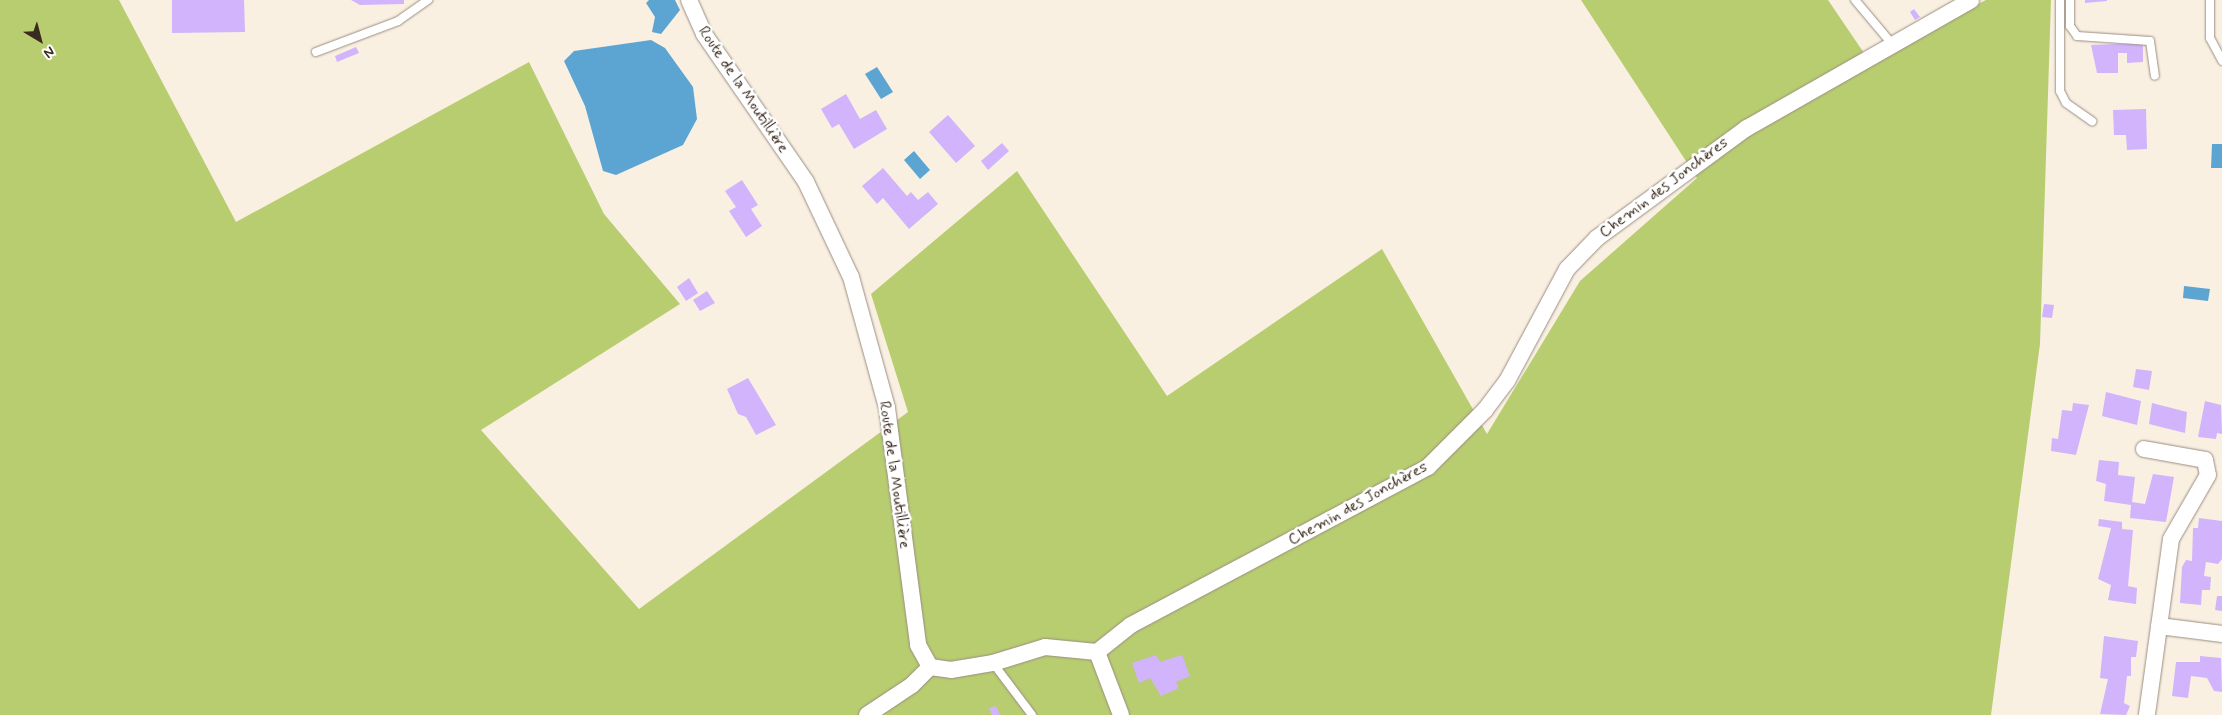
<!DOCTYPE html>
<html>
<head>
<meta charset="utf-8">
<style>
  body { margin:0 }
  #map { position:relative; width:2222px; height:715px; overflow:hidden; background:#f9f0e2; font-family:Mynerve,sans-serif }
  div>[style] { position:absolute }
  .green>* { inset:0; background:#b8cd70 }
  .water>* { inset:0; background:#5ca5d3 }
  .building>* { inset:0; background:#d1b4fb }
  .roads { filter:drop-shadow(0 0 1px #9a8d80) drop-shadow(0 0 1px #9a8d80) }
  .lane>* { height:8px; margin:-4px; padding:0 4px; transform-origin:4px; border-radius:4px; background:#fff }
  .street>* { height:16px; margin:-8px; padding:0 8px; transform-origin:8px; border-radius:8px; background:#fff }
  span { translate:-50% -50%; white-space:nowrap; text-align:center; line-height:1.15; -webkit-text-stroke:5px #fff; paint-order:stroke }
  .street-label { font-size:16px; color:#3b2a1e }
  .north { position:absolute; left:15px; top:15px; width:50px; height:50px; -webkit-text-stroke:4px #fff; paint-order:stroke; rotate:143deg; font-size:14px; font-weight:700; line-height:20px; text-align:center; color:#3b2a1e }
  .north::after { content:''; display:block; margin:auto; width:18px; height:22px; background:#3b2a1e; clip-path:polygon(50% 0,100% 100%,50% 72%,0 100%) }
</style>
</head>
<body>
<div id="map">
  <div class="green">
    <i style="clip-path:polygon(0 0,119px 0,236px 222px,529px 62px,604px 214px,680px 304px,481px 430px,639px 609px,908px 412px,871px 294px,1017px 171px,1167px 396px,1382px 249px,1487px 434px,1580px 281px,1697px 178px,1581px 0,1828px 0,1868px 59px,1986px 0,2051px 0,2040px 344px,1991px 715px,0 715px)"></i>
  </div>
  <div class="water">
    <i style="clip-path:polygon(649px 0,675px 0,680px 10px,661px 34px,652px 32px,655px 17px,646px 3px)"></i>
    <i style="clip-path:polygon(651px 40px,665px 48px,693px 87px,697px 119px,683px 145px,616px 175px,603px 171px,585px 106px,564px 61px,574px 51px)"></i>
    <i style="clip-path:polygon(877px 67px,893px 92px,881px 99px,865px 74px)"></i>
    <i style="clip-path:polygon(2212px 144px,2222px 144px,2222px 168px,2211px 168px)"></i>
    <i style="clip-path:polygon(914px 151px,930px 170px,920px 179px,904px 160px)"></i>
    <i style="clip-path:polygon(2184px 286px,2210px 289px,2208px 301px,2183px 298px)"></i>
  </div>
  <div class="building">
    <i style="clip-path:polygon(172px 0,244px 0,245px 32px,172px 33px)"></i>
    <i style="clip-path:polygon(351px 0,404px 0,404px 4px,360px 5px)"></i>
    <i style="clip-path:polygon(2085px 0,2107px 0,2107px 1px,2085px 3px)"></i>
    <i style="clip-path:polygon(1914px 9px,1920px 17px,1915px 20px,1910px 12px)"></i>
    <i style="clip-path:polygon(2143px 43px,2143px 62px,2127px 63px,2127px 53px,2118px 53px,2118px 73px,2097px 73px,2091px 45px)"></i>
    <i style="clip-path:polygon(356px 47px,359px 53px,337px 62px,335px 56px)"></i>
    <i style="clip-path:polygon(846px 94px,860px 119px,876px 110px,887px 129px,854px 149px,839px 124px,832px 128px,821px 109px)"></i>
    <i style="clip-path:polygon(2146px 109px,2147px 149px,2127px 150px,2126px 135px,2114px 135px,2113px 110px)"></i>
    <i style="clip-path:polygon(948px 115px,975px 146px,956px 163px,929px 132px)"></i>
    <i style="clip-path:polygon(1002px 143px,1009px 151px,988px 170px,981px 161px)"></i>
    <i style="clip-path:polygon(883px 168px,907px 196px,911px 192px,918px 200px,928px 192px,938px 204px,909px 229px,883px 198px,877px 204px,862px 186px)"></i>
    <i style="clip-path:polygon(742px 180px,758px 205px,751px 209px,762px 226px,746px 237px,729px 211px,736px 207px,725px 191px)"></i>
    <i style="clip-path:polygon(689px 278px,698px 293px,686px 301px,677px 287px)"></i>
    <i style="clip-path:polygon(707px 291px,715px 303px,700px 311px,693px 300px)"></i>
    <i style="clip-path:polygon(2044px 304px,2054px 305px,2052px 318px,2042px 317px)"></i>
    <i style="clip-path:polygon(2136px 369px,2152px 371px,2149px 390px,2133px 387px)"></i>
    <i style="clip-path:polygon(748px 378px,776px 425px,756px 435px,746px 417px,738px 414px,727px 389px)"></i>
    <i style="clip-path:polygon(2106px 392px,2141px 401px,2137px 425px,2102px 416px)"></i>
    <i style="clip-path:polygon(2205px 401px,2221px 405px,2222px 434px,2217px 433px,2216px 439px,2198px 437px)"></i>
    <i style="clip-path:polygon(2073px 403px,2089px 405px,2076px 455px,2051px 451px,2052px 438px,2058px 439px,2062px 410px,2072px 411px)"></i>
    <i style="clip-path:polygon(2152px 403px,2187px 412px,2185px 433px,2149px 424px)"></i>
    <i style="clip-path:polygon(2099px 460px,2119px 462px,2118px 475px,2135px 477px,2132px 502px,2145px 504px,2153px 474px,2174px 477px,2166px 522px,2130px 518px,2131px 505px,2104px 501px,2106px 484px,2096px 481px)"></i>
    <i style="clip-path:polygon(2199px 518px,2222px 521px,2222px 559px,2218px 564px,2206px 562px,2204px 576px,2211px 577px,2210px 590px,2202px 590px,2201px 605px,2180px 603px,2182px 567px,2186px 560px,2192px 561px,2193px 528px,2198px 528px)"></i>
    <i style="clip-path:polygon(2099px 519px,2122px 522px,2122px 529px,2133px 530px,2128px 586px,2137px 588px,2136px 604px,2108px 600px,2111px 585px,2098px 579px,2111px 528px,2098px 526px)"></i>
    <i style="clip-path:polygon(2217px 596px,2222px 596px,2222px 611px,2215px 610px)"></i>
    <i style="clip-path:polygon(2104px 636px,2138px 641px,2136px 657px,2131px 657px,2131px 676px,2127px 676px,2124px 703px,2130px 706px,2126px 715px,2100px 714px,2108px 679px,2100px 678px)"></i>
    <i style="clip-path:polygon(1156px 655px,1160px 662px,1182px 655px,1190px 676px,1176px 682px,1179px 688px,1161px 696px,1150px 678px,1139px 683px,1132px 663px)"></i>
    <i style="clip-path:polygon(2200px 656px,2221px 658px,2222px 692px,2214px 691px,2207px 678px,2191px 676px,2188px 698px,2172px 696px,2176px 662px,2200px 662px)"></i>
    <i style="clip-path:polygon(996px 706px,1000px 715px,992px 715px,989px 708px)"></i>
  </div>
  <div class="roads">
    <div class="lane">
      <i style="left:1855px;top:0;width:57px;rotate:49.9deg"></i>
      <i style="left:2060px;top:0;width:91px;rotate:90deg"></i>
      <i style="left:2060px;top:91px;width:13px;rotate:63deg"></i>
      <i style="left:2066px;top:103px;width:32px;rotate:35deg"></i>
      <i style="left:2070px;top:0;width:26px;rotate:90deg"></i>
      <i style="left:2070px;top:26px;width:12px;rotate:55deg"></i>
      <i style="left:2077px;top:36px;width:73px;rotate:3.9deg"></i>
      <i style="left:2150px;top:41px;width:35px;rotate:82deg"></i>
      <i style="left:2210px;top:0;width:38px;rotate:90deg"></i>
      <i style="left:2210px;top:38px;width:26px;rotate:62deg"></i>
      <i style="left:316px;top:52px;width:88px;rotate:-20.7deg"></i>
      <i style="left:398px;top:21px;width:37px;rotate:-35deg"></i>
      <i style="left:993px;top:663px;width:65px;rotate:53.1deg"></i>
    </div>
    <div class="street">
      <i style="left:689px;top:0;width:37px;rotate:66deg"></i>
      <i style="left:704px;top:34px;width:180px;rotate:55.4deg"></i>
      <i style="left:806px;top:182px;width:105px;rotate:64.7deg"></i>
      <i style="left:851px;top:277px;width:136px;rotate:74.6deg"></i>
      <i style="left:887px;top:408px;width:239px;rotate:82.5deg"></i>
      <i style="left:918px;top:645px;width:25px;rotate:61deg"></i>
      <i style="left:930px;top:667px;width:21px;rotate:8deg"></i>
      <i style="left:951px;top:670px;width:43px;rotate:-9.5deg"></i>
      <i style="left:993px;top:663px;width:54px;rotate:-17.1deg"></i>
      <i style="left:1045px;top:647px;width:52px;rotate:5.5deg"></i>
      <i style="left:1097px;top:652px;width:67px;rotate:69.1deg"></i>
      <i style="left:2144px;top:449px;width:62px;rotate:10.2deg"></i>
      <i style="left:2205px;top:460px;width:15px;rotate:79deg"></i>
      <i style="left:2208px;top:475px;width:74px;rotate:120deg"></i>
      <i style="left:2171px;top:539px;width:178px;rotate:97.8deg"></i>
      <i style="left:2159px;top:626px;width:64px;rotate:7.2deg"></i>
      <i style="left:1097px;top:652px;width:43px;rotate:-38.5deg"></i>
      <i style="left:1131px;top:625px;width:336px;rotate:-28deg"></i>
      <i style="left:1428px;top:467px;width:81px;rotate:-45deg"></i>
      <i style="left:1485px;top:410px;width:36px;rotate:-53deg"></i>
      <i style="left:1507px;top:381px;width:127px;rotate:-61.8deg"></i>
      <i style="left:1567px;top:269px;width:43px;rotate:-45.9deg"></i>
      <i style="left:1597px;top:238px;width:186px;rotate:-36.3deg"></i>
      <i style="left:1747px;top:128px;width:258px;rotate:-29.7deg"></i>
      <i style="left:867px;top:715px;width:54px;rotate:-33.7deg"></i>
      <i style="left:912px;top:685px;width:25px;rotate:-45deg"></i>
    </div>
  </div>
  <div class="street-label">
    <span style="left:743px;top:90px;rotate:56deg">Route de la Moutillière</span>
    <span style="left:1664px;top:188px;rotate:-37deg">Chemin des Jonchères</span>
    <span style="left:894px;top:475px;rotate:82deg">Route de la Moutillière</span>
    <span style="left:1358px;top:504px;rotate:-29deg">Chemin des Jonchères</span>
  </div>
  <div class="north">N</div>
</div>
</body>
</html>
